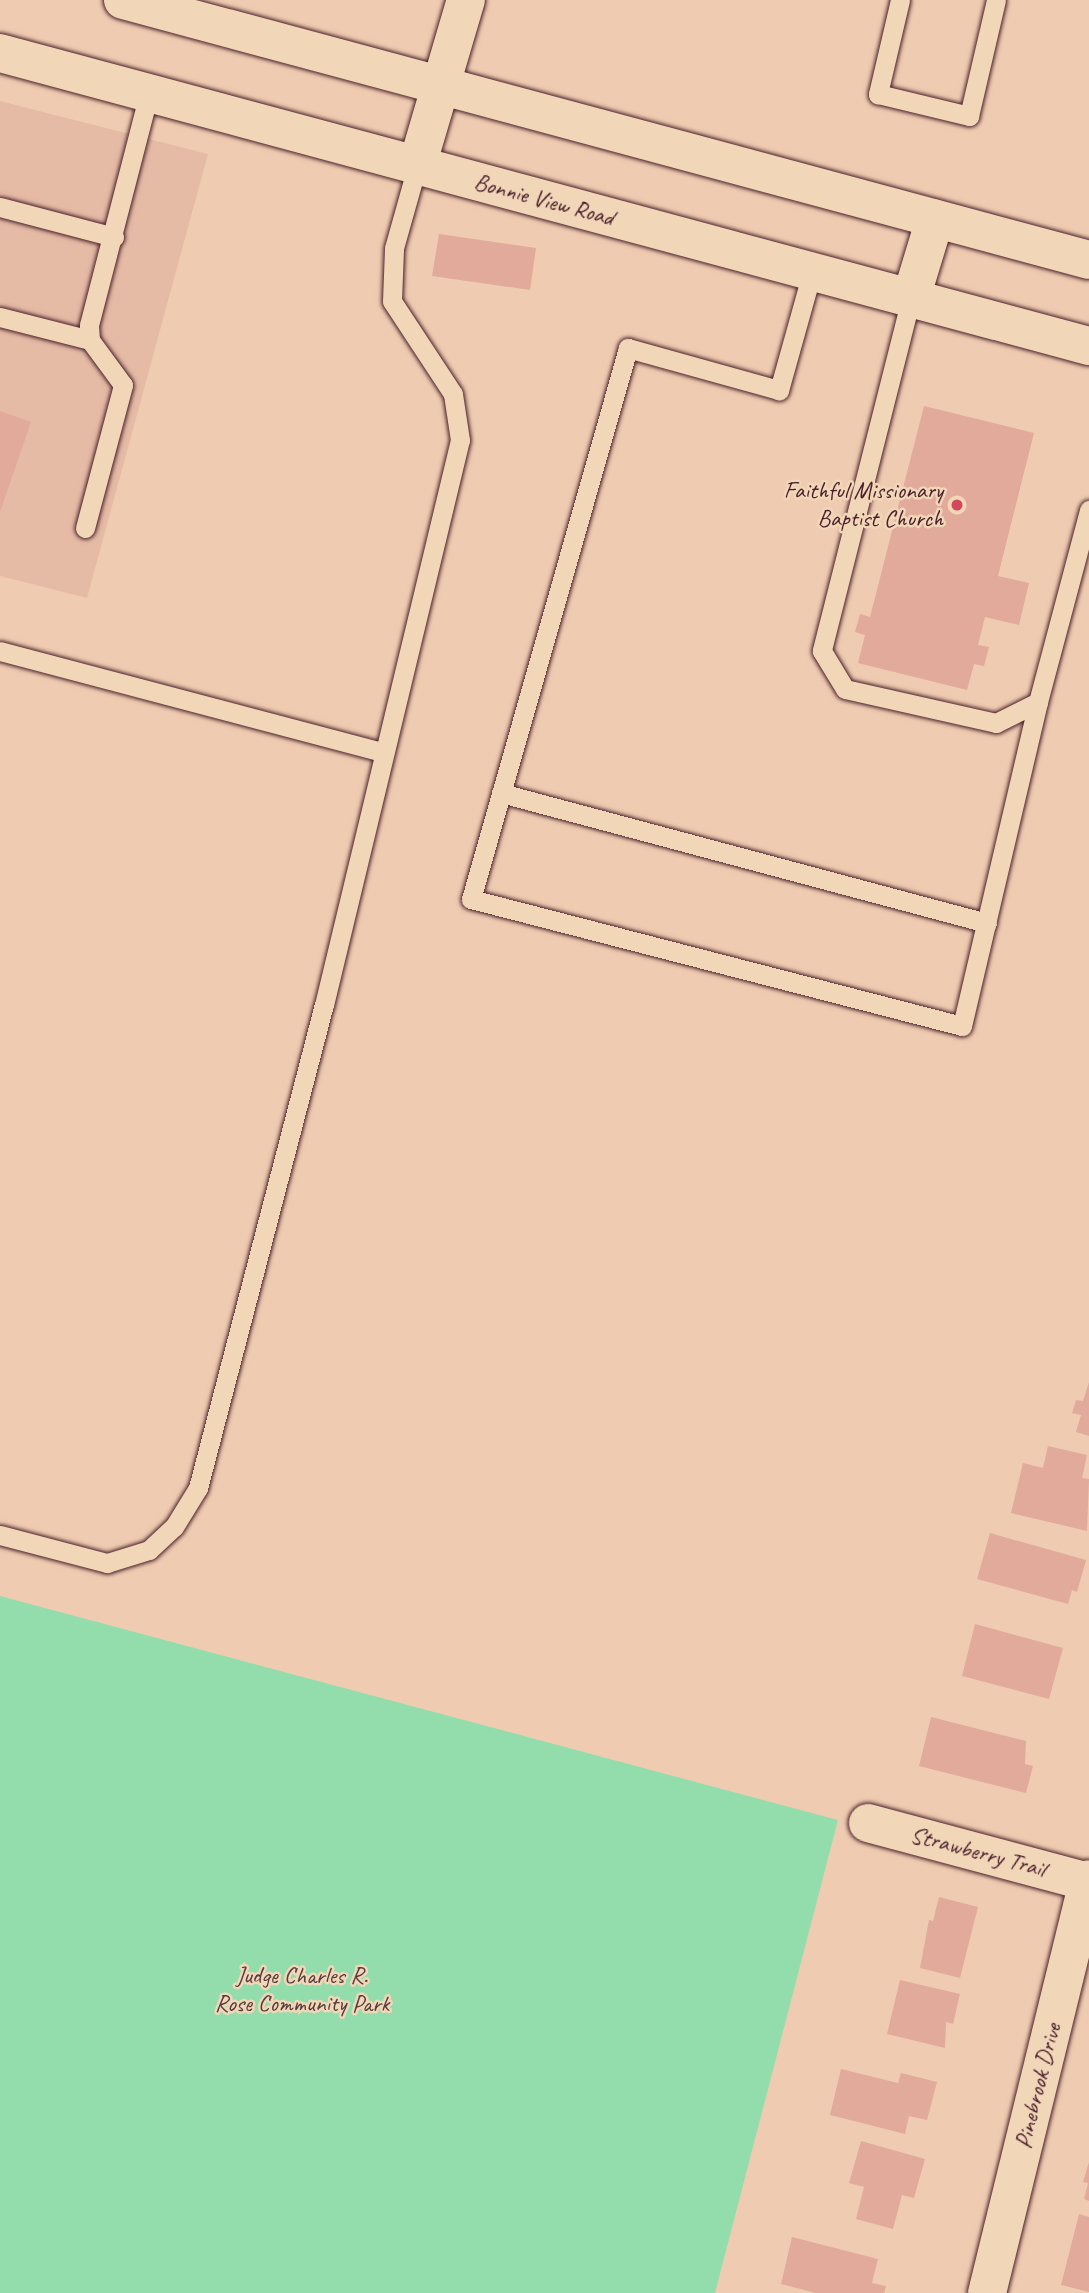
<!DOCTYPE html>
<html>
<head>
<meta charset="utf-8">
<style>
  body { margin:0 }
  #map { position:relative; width:1089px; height:2293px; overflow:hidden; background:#efccb1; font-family:Caveat,sans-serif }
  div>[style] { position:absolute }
  .built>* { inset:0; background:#e5bba5 }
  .green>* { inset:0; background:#93ddac }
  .building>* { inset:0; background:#e1aa9b }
  .roads { filter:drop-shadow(0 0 2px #4a1f2b) drop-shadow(0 0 2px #4a1f2b) }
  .service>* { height:19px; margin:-9.5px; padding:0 9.5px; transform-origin:9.5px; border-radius:9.5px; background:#f1d6b8 }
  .minor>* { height:38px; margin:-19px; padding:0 19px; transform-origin:19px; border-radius:19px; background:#f1d6b8 }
  .tertiary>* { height:38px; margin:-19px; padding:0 19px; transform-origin:19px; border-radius:19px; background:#f1d6b8 }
  .secondary>* { height:38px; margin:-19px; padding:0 19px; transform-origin:19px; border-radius:19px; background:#f1d6b8 }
  .dots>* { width:19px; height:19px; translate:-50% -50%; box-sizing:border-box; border:4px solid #f1d6b8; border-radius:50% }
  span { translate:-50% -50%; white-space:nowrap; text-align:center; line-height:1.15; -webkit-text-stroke:5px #f1d6b8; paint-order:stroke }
  .street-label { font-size:24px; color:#4a1f2b }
  .poi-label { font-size:24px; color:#4a1f2b }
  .right { translate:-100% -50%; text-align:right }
  .park-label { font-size:24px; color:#553c3e }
</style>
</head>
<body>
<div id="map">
  <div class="built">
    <i style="clip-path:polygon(0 101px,208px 154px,87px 598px,0 576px)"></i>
  </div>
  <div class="green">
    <i style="clip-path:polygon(0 1596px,838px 1820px,715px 2293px,0 2293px)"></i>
  </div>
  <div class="building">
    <i style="clip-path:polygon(439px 234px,536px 248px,530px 290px,432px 276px)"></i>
    <i style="clip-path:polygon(924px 406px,1034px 433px,998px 576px,1029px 583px,1019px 625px,985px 617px,978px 645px,989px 647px,984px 666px,974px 664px,967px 690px,858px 663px,865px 635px,855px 632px,860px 614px,870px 617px)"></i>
    <i style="clip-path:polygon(0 411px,31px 422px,0 512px)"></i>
    <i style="clip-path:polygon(1089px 1382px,1089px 1436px,1076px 1432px,1081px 1415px,1072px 1413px,1076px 1400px,1083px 1401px)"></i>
    <i style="clip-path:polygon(1048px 1446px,1087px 1455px,1082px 1478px,1089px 1479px,1087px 1531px,1011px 1513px,1023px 1463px,1043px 1468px)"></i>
    <i style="clip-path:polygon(990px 1533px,1086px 1560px,1077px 1592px,1072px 1590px,1068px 1604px,977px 1579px)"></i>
    <i style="clip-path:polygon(975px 1624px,1063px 1648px,1049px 1699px,962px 1676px)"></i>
    <i style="clip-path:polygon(931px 1717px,1026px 1741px,1025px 1764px,1033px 1766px,1026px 1793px,919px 1766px)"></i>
    <i style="clip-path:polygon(939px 1897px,978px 1907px,960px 1978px,920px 1968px,929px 1920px,933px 1921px)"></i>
    <i style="clip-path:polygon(900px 1980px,960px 1994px,953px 2024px,946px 2022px,945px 2048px,887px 2034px)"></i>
    <i style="clip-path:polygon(841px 2069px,898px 2083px,901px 2073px,937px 2082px,927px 2120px,909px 2116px,905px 2134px,830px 2115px)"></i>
    <i style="clip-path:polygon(861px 2141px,925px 2159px,914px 2198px,902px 2195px,893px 2229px,856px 2219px,864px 2187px,849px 2183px)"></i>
    <i style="clip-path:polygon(1089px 2162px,1089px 2201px,1084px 2199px,1088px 2183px,1083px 2182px)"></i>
    <i style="clip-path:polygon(1079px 2214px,1089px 2217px,1089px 2292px,1061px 2285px)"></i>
    <i style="clip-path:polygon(792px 2237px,878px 2259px,872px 2283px,886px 2286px,884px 2293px,816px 2293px,781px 2284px)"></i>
  </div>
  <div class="roads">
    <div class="service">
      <i style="left:900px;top:0;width:97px;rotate:103.2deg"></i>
      <i style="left:878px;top:94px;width:94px;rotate:13.6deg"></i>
      <i style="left:969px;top:116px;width:119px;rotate:-76.9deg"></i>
      <i style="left:0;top:207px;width:118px;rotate:14.7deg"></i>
      <i style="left:812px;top:272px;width:123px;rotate:105.6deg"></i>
      <i style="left:779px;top:390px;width:157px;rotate:-164.5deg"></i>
      <i style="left:628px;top:348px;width:573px;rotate:105.9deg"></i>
      <i style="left:471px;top:899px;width:507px;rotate:14.5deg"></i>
      <i style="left:962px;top:1026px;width:333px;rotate:-76.8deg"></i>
      <i style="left:911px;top:298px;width:364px;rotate:104.2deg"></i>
      <i style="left:822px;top:651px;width:44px;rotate:58.8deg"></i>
      <i style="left:845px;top:689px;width:155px;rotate:12.7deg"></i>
      <i style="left:996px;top:723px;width:47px;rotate:-26.6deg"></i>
      <i style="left:1038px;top:702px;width:199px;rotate:-75.1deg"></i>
      <i style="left:0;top:317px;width:93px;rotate:14.3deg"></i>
      <i style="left:85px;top:528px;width:148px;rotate:-75.1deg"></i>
      <i style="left:123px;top:385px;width:56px;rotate:-126.3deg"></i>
      <i style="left:90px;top:340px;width:15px;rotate:-94deg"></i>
      <i style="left:89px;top:325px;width:240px;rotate:-75.5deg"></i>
      <i style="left:0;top:651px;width:396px;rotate:14.8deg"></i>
      <i style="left:501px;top:793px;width:503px;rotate:14.98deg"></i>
      <i style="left:0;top:1535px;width:111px;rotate:14.7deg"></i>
      <i style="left:107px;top:1563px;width:44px;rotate:-17.2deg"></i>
      <i style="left:149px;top:1550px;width:34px;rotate:-43deg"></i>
      <i style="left:174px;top:1527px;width:46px;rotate:-58.4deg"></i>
      <i style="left:198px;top:1488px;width:499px;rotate:-75.4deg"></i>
      <i style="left:324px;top:1005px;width:581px;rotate:-76.47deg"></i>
      <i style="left:460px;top:440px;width:47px;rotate:-98.7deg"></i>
      <i style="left:453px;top:394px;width:111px;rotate:-123.3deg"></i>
      <i style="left:392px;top:301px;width:53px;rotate:-87.8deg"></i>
      <i style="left:394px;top:248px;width:85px;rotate:-74.3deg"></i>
    </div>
    <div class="minor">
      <i style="left:868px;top:1823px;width:228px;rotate:15deg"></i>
      <i style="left:987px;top:2293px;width:426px;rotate:-76.2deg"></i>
    </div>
    <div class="tertiary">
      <i style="left:417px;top:166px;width:173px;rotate:-73.6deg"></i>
    </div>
    <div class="secondary">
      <i style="left:123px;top:0;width:1000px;rotate:15.06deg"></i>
      <i style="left:0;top:53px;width:1128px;rotate:15.06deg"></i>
      <i style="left:911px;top:298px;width:83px;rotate:-73.1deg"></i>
    </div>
  </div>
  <div class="dots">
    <i style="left:957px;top:505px;background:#d1495b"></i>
  </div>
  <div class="street-label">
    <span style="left:544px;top:200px;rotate:15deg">Bonnie View Road</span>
    <span style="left:978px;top:1852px;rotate:15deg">Strawberry Trail</span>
    <span style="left:1038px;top:2086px;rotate:-76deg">Pinebrook Drive</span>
  </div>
  <div class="poi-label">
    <span class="right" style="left:943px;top:505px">Faithful Missionary<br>Baptist Church</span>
  </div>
  <div class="park-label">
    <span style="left:302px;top:1990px">Judge Charles R.<br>Rose Community Park</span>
  </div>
</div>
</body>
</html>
